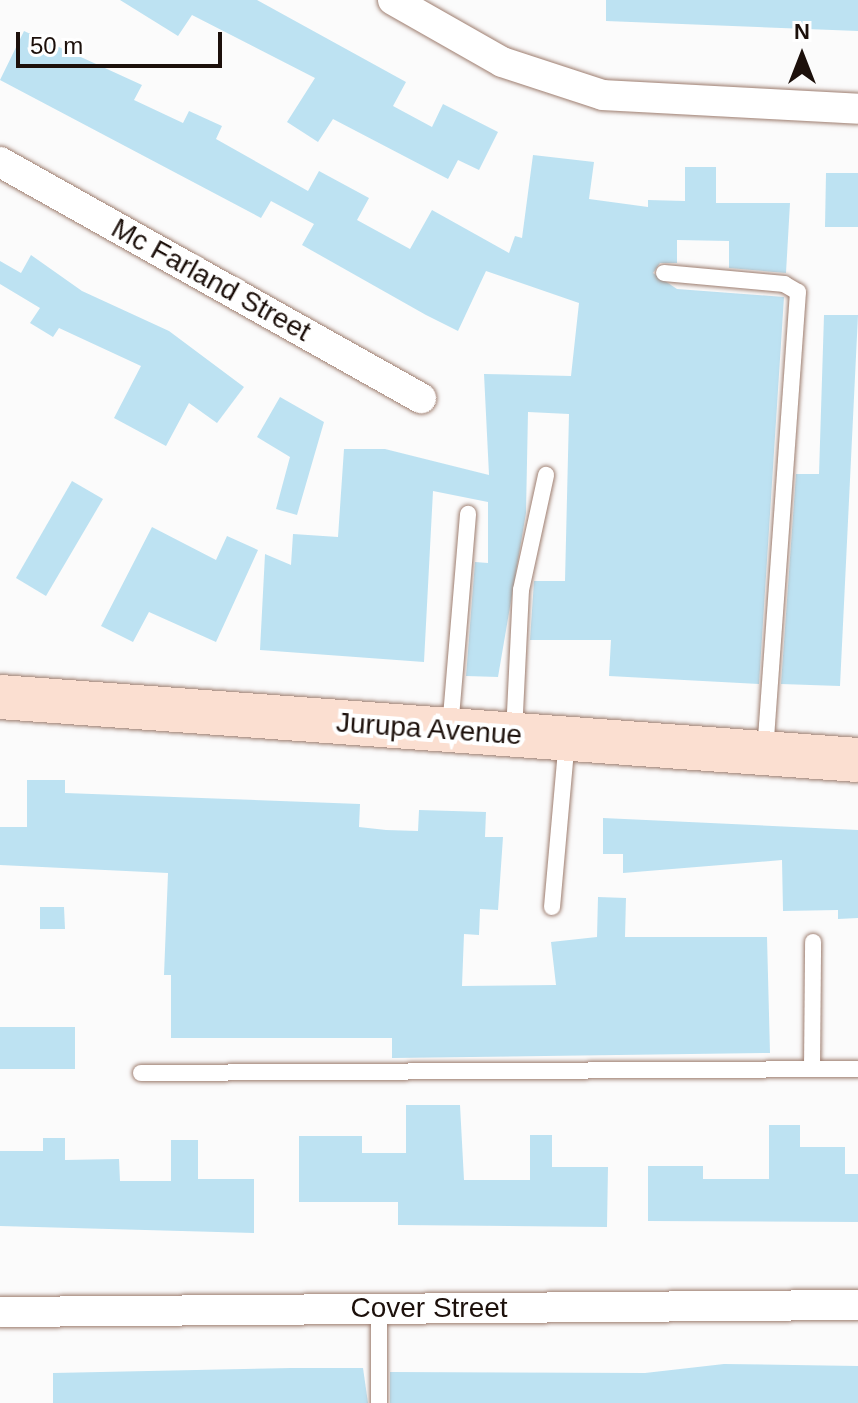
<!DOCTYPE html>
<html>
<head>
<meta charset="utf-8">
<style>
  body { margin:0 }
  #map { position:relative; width:858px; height:1403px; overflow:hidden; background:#fbfbfb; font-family:Arial,sans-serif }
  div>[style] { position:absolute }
  .building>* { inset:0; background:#bde2f2 }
  .roads { filter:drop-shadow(0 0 2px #9e7e70) drop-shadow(0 0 2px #9e7e70) }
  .service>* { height:16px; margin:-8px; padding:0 8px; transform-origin:8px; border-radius:8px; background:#fff }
  .minor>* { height:30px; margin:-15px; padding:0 15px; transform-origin:15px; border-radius:15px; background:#fff }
  .secondary>* { height:44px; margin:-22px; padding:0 22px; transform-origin:22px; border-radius:22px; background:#fbdfd1 }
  span { translate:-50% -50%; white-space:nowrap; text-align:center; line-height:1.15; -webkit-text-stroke:8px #fff; paint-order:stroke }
  .street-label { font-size:28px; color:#1c100b }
  .north { position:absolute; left:762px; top:16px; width:80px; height:80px; -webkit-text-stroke:6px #fff; paint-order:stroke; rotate:0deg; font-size:22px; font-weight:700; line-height:32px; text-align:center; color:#1c100b }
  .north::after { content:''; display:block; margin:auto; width:28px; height:36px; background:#1c100b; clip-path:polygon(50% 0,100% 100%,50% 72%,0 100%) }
  .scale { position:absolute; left:16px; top:32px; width:206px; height:36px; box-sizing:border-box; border:4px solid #1c100b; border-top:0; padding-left:10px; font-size:24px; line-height:28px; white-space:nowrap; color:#1c100b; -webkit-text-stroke:6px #fff; paint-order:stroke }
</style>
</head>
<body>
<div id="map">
  <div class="building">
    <i style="clip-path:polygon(120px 0,257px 0,406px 82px,393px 106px,432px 127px,443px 104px,498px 132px,479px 170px,458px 160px,448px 179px,333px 119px,318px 142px,287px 122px,315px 78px,192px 15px,178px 36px)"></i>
    <i style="clip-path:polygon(606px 0,858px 0,858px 31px,606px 21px)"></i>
    <i style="clip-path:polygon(24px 31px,142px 85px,134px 100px,183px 123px,189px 111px,222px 126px,216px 139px,308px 191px,319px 171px,369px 198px,357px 220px,410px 249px,432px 210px,509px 253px,515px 236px,522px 238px,533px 155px,594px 162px,589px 199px,648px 207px,648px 200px,685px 201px,685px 167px,716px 167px,716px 203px,790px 203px,786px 273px,729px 268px,729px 241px,677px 240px,677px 263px,660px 263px,653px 273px,677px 289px,784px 297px,759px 684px,609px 676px,611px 640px,530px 640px,534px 581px,565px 581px,569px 414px,528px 412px,526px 513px,498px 677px,466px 676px,475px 562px,488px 563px,488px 502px,433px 491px,424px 662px,260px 650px,265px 554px,291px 565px,293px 534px,338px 537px,344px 449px,385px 449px,489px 475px,484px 374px,571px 376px,579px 303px,486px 271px,458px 331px,426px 315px,302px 245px,314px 224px,271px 201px,261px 218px,0 80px)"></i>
    <i style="clip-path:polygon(826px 173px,858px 173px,858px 227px,825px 227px)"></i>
    <i style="clip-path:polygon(31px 255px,82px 291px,169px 331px,244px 387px,217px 423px,189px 403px,166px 446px,114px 418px,141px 366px,59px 328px,53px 337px,30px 323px,40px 308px,0 284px,0 261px,21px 273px)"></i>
    <i style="clip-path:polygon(824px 315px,858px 315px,840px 686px,781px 684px,796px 474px,819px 474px)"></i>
    <i style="clip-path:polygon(280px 397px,324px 422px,297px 515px,276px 509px,290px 457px,257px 437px)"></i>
    <i style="clip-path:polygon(72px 481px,103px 499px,46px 596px,16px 578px)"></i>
    <i style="clip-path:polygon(152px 527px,216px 560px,227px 536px,258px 550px,216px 642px,149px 612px,133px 642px,101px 626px)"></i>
    <i style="clip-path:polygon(27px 780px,65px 780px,65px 793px,360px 804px,359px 827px,386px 830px,418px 831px,419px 810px,486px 812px,485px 837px,503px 837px,498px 910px,480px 909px,479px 935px,464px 934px,462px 986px,556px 985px,551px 942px,597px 937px,598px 897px,626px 898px,625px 937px,767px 937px,770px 1053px,392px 1058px,392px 1038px,171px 1038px,171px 975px,164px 975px,168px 873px,0 865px,0 827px,27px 827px)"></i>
    <i style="clip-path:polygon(603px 818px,858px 830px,858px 918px,838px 919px,838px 910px,783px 911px,782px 860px,623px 873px,623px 854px,603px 854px)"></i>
    <i style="clip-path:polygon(40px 907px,64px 907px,65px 929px,40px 929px)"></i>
    <i style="clip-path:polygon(0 1027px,75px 1027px,75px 1069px,0 1069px)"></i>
    <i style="clip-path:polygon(406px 1105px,460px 1105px,464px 1180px,530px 1180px,530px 1135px,552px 1135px,552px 1167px,608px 1167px,607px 1227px,398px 1225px,398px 1202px,299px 1202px,299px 1136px,362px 1136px,362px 1153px,406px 1153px)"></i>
    <i style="clip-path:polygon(769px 1125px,800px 1125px,800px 1147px,845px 1147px,845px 1174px,858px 1174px,858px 1222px,648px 1221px,648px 1166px,703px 1166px,703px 1179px,769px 1179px)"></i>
    <i style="clip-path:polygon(43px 1138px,65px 1138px,65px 1160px,119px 1159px,120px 1181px,171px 1181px,171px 1140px,198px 1140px,198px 1179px,254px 1179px,254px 1233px,0 1226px,0 1151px,43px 1151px)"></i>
    <i style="clip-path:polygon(724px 1364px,858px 1366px,858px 1403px,390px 1403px,390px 1372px,645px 1373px)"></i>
    <i style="clip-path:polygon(291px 1368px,363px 1368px,368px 1403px,53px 1403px,53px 1373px)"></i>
  </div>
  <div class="roads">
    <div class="service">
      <i style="left:664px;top:273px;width:121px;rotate:5.2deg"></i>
      <i style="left:784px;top:284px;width:16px;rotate:30deg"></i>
      <i style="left:798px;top:292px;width:461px;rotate:94.1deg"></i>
      <i style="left:450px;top:729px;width:216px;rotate:-85.2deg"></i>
      <i style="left:514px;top:733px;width:143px;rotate:-87.2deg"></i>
      <i style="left:521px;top:590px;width:118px;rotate:-77.7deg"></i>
      <i style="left:552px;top:907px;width:168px;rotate:-84.9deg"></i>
      <i style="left:812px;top:1069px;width:127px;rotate:-89.5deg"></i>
      <i style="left:141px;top:1073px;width:717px;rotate:-0.32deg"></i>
      <i style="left:379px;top:1403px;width:94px;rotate:-90deg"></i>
    </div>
    <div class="minor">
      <i style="left:393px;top:0;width:125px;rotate:29.6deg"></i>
      <i style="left:502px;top:62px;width:106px;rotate:18.1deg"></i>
      <i style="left:603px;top:95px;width:255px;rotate:3.1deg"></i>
      <i style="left:0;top:162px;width:483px;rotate:29.3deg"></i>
      <i style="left:0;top:1312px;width:858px;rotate:-0.47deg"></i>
    </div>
    <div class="secondary">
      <i style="left:0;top:697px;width:860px;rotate:4.2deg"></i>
    </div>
  </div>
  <div class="street-label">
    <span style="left:211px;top:280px;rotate:29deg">Mc Farland Street</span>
    <span style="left:429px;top:729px;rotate:4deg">Jurupa Avenue</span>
    <span style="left:429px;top:1308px">Cover Street</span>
  </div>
  <div class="north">N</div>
  <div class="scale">50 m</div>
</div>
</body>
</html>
